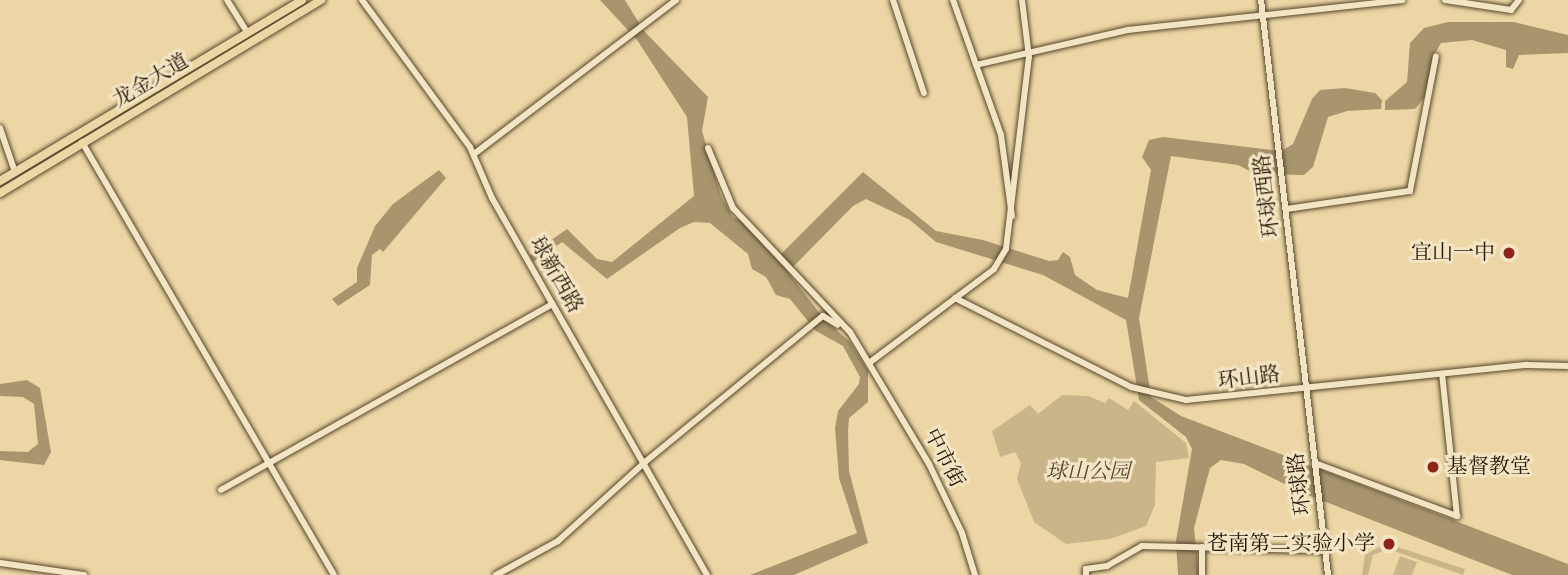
<!DOCTYPE html>
<html>
<head>
<meta charset="utf-8">
<style>
  body { margin:0 }
  #map { position:relative; width:1568px; height:575px; overflow:hidden; background:#ecd6a5; font-family:"Libre Bodoni","Noto Serif SC",serif }
  div>[style] { position:absolute }
  .green>* { inset:0; background:#cab58a }
  .water>* { inset:0; background:#a8956e }
  .roads { filter:drop-shadow(0 0 2px #57462c) drop-shadow(0 0 2px #57462c) }
  .minor>* { height:6px; margin:-3px; padding:0 3px; transform-origin:3px; border-radius:3px; background:#f3e4c4 }
  .major>* { height:8px; margin:-4px; padding:0 4px; transform-origin:4px; border-radius:4px; background:#ecd6a5 }
  .dots>* { width:19px; height:19px; translate:-50% -50%; box-sizing:border-box; border:4px solid #f3e4c4; border-radius:50% }
  span { translate:-50% -50%; white-space:nowrap; text-align:center; line-height:1.15; -webkit-text-stroke:6px #f3e4c4; paint-order:stroke }
  .street-label { font-size:21px; color:#251604 }
  .poi-label { font-size:21px; color:#251604 }
  .right { translate:-100% -50%; text-align:right }
  .left { translate:0 -50%; text-align:left }
  .park-label { font-size:21px; color:#57462c; font-style:italic }
</style>
</head>
<body>
<div id="map">
  <div class="green">
    <i style="clip-path:polygon(1062px 395px,1088px 396px,1105px 403px,1109px 398px,1128px 410px,1134px 401px,1186px 443px,1189px 458px,1156px 462px,1155px 505px,1146px 526px,1110px 539px,1066px 544px,1034px 522px,1017px 479px,1021px 463px,1015px 452px,1000px 457px,992px 431px,1030px 405px,1038px 414px)"></i>
    <i style="clip-path:polygon(1385px 543px,1465px 569px,1463px 575px,1388px 549px,1373px 555px,1368px 575px,1362px 575px,1365px 555px)"></i>
    <i style="clip-path:polygon(1400px 556px,1417px 562px,1412px 575px,1393px 575px)"></i>
  </div>
  <div class="water">
    <i style="clip-path:polygon(600px 0,625px 0,644px 31px,708px 97px,702px 131px,721px 196px,733px 217px,745px 223px,778px 257px,863px 172px,936px 231px,983px 240px,1049px 261px,1058px 260px,1063px 252px,1070px 257px,1075px 275px,1097px 290px,1128px 298px,1151px 170px,1142px 157px,1149px 140px,1163px 137px,1281px 151px,1293px 144px,1312px 99px,1320px 90px,1345px 88px,1375px 93px,1382px 100px,1381px 109px,1347px 111px,1328px 117px,1313px 167px,1304px 175px,1255px 174px,1238px 165px,1171px 156px,1139px 318px,1151px 397px,1181px 416px,1568px 564px,1568px 575px,1512px 575px,1303px 493px,1244px 464px,1221px 460px,1210px 468px,1194px 528px,1199px 575px,1178px 575px,1176px 541px,1192px 449px,1186px 437px,1139px 400px,1126px 320px,1043px 275px,936px 242px,910px 220px,866px 199px,853px 206px,788px 272px,824px 319px,850px 342px,868px 371px,868px 402px,849px 418px,848px 431px,849px 471px,868px 543px,794px 575px,750px 575px,857px 533px,839px 478px,835px 428px,838px 411px,859px 384px,860px 377px,843px 346px,816px 331px,790px 299px,776px 295px,766px 277px,752px 269px,748px 254px,710px 223px,694px 222px,680px 228px,607px 279px,562px 242px,533px 262px,530px 255px,567px 229px,597px 259px,612px 262px,694px 196px,687px 117px,637px 40px)"></i>
    <i style="clip-path:polygon(1448px 22px,1514px 22px,1568px 35px,1568px 53px,1519px 55px,1513px 69px,1506px 67px,1506px 50px,1472px 40px,1441px 43px,1434px 55px,1428px 93px,1415px 109px,1385px 110px,1385px 101px,1407px 82px,1410px 43px,1424px 28px)"></i>
    <i style="clip-path:polygon(439px 170px,446px 178px,383px 252px,380px 249px,372px 255px,370px 285px,338px 306px,332px 299px,357px 282px,357px 268px,375px 226px,393px 204px)"></i>
    <i style="clip-path:polygon(27px 380px,40px 388px,51px 452px,44px 465px,0 460px,0 451px,28px 452px,38px 444px,34px 404px,23px 397px,0 396px,0 384px)"></i>
  </div>
  <div class="roads">
    <div class="minor">
      <i style="left:227px;top:0;width:38px;rotate:58deg"></i>
      <i style="left:362px;top:0;width:182px;rotate:53.7deg"></i>
      <i style="left:470px;top:147px;width:56px;rotate:66.7deg"></i>
      <i style="left:492px;top:198px;width:434px;rotate:60.3deg"></i>
      <i style="left:893px;top:0;width:98px;rotate:71.6deg"></i>
      <i style="left:953px;top:0;width:143px;rotate:70.4deg"></i>
      <i style="left:1001px;top:135px;width:82px;rotate:82.3deg"></i>
      <i style="left:1261px;top:0;width:579px;rotate:83.35deg"></i>
      <i style="left:1445px;top:0;width:67px;rotate:8.6deg"></i>
      <i style="left:1511px;top:10px;width:13px;rotate:-51deg"></i>
      <i style="left:976px;top:65px;width:156px;rotate:-13deg"></i>
      <i style="left:1128px;top:30px;width:276px;rotate:-6.2deg"></i>
      <i style="left:0;top:128px;width:46px;rotate:71.2deg"></i>
      <i style="left:82px;top:142px;width:501px;rotate:59.8deg"></i>
      <i style="left:708px;top:148px;width:65px;rotate:67.4deg"></i>
      <i style="left:733px;top:208px;width:170px;rotate:46.7deg"></i>
      <i style="left:850px;top:332px;width:154px;rotate:59.1deg"></i>
      <i style="left:929px;top:464px;width:76px;rotate:64.4deg"></i>
      <i style="left:962px;top:533px;width:44px;rotate:72.8deg"></i>
      <i style="left:474px;top:154px;width:254px;rotate:-37.3deg"></i>
      <i style="left:1286px;top:209px;width:125px;rotate:-8.3deg"></i>
      <i style="left:1410px;top:191px;width:137px;rotate:-79.1deg"></i>
      <i style="left:955px;top:298px;width:197px;rotate:26.8deg"></i>
      <i style="left:1131px;top:387px;width:57px;rotate:13.3deg"></i>
      <i style="left:1186px;top:400px;width:343px;rotate:-5.9deg"></i>
      <i style="left:1527px;top:365px;width:41px;rotate:1.4deg"></i>
      <i style="left:869px;top:363px;width:156px;rotate:-36.9deg"></i>
      <i style="left:994px;top:269px;width:23px;rotate:-59deg"></i>
      <i style="left:1006px;top:249px;width:193px;rotate:-83.2deg"></i>
      <i style="left:1029px;top:57px;width:57px;rotate:-97deg"></i>
      <i style="left:1315px;top:463px;width:152px;rotate:20.5deg"></i>
      <i style="left:1457px;top:516px;width:143px;rotate:-96deg"></i>
      <i style="left:221px;top:490px;width:380px;rotate:-29.3deg"></i>
      <i style="left:1202px;top:547px;width:28px;rotate:90deg"></i>
      <i style="left:0;top:563px;width:85px;rotate:8.1deg"></i>
      <i style="left:496px;top:575px;width:71px;rotate:-28.7deg"></i>
      <i style="left:558px;top:541px;width:118px;rotate:-42.2deg"></i>
      <i style="left:645px;top:462px;width:230px;rotate:-39.4deg"></i>
      <i style="left:823px;top:316px;width:17px;rotate:31deg"></i>
      <i style="left:1086px;top:575px;width:6px;rotate:-90deg"></i>
      <i style="left:1086px;top:569px;width:21px;rotate:-8deg"></i>
      <i style="left:1107px;top:566px;width:40px;rotate:-29.7deg"></i>
      <i style="left:1142px;top:546px;width:183px;rotate:1.3deg"></i>
    </div>
    <div class="major">
      <i style="left:0;top:181px;width:352px;rotate:-30.9deg"></i>
      <i style="left:0;top:193px;width:375px;rotate:-31deg"></i>
    </div>
  </div>
  <div class="dots">
    <i style="left:1509px;top:253px;background:#8f2418"></i>
    <i style="left:1433px;top:467px;background:#8f2418"></i>
    <i style="left:1389px;top:544px;background:#8f2418"></i>
  </div>
  <div class="street-label">
    <span style="left:151px;top:81px;rotate:-31deg">龙金大道</span>
    <span style="left:1267px;top:196px;rotate:-97deg">环球西路</span>
    <span style="left:556px;top:275px;rotate:60deg">球新西路</span>
    <span style="left:1249px;top:378px;rotate:-7deg">环山路</span>
    <span style="left:944px;top:458px;rotate:63deg">中市街</span>
    <span style="left:1300px;top:484px;rotate:-97deg">环球路</span>
  </div>
  <div class="poi-label">
    <span class="right" style="left:1495px;top:253px">宜山一中</span>
    <span class="left" style="left:1447px;top:467px">基督教堂</span>
    <span class="right" style="left:1375px;top:544px">苍南第二实验小学</span>
  </div>
  <div class="park-label">
    <span style="left:1088px;top:472px">球山公园</span>
  </div>
</div>
</body>
</html>
